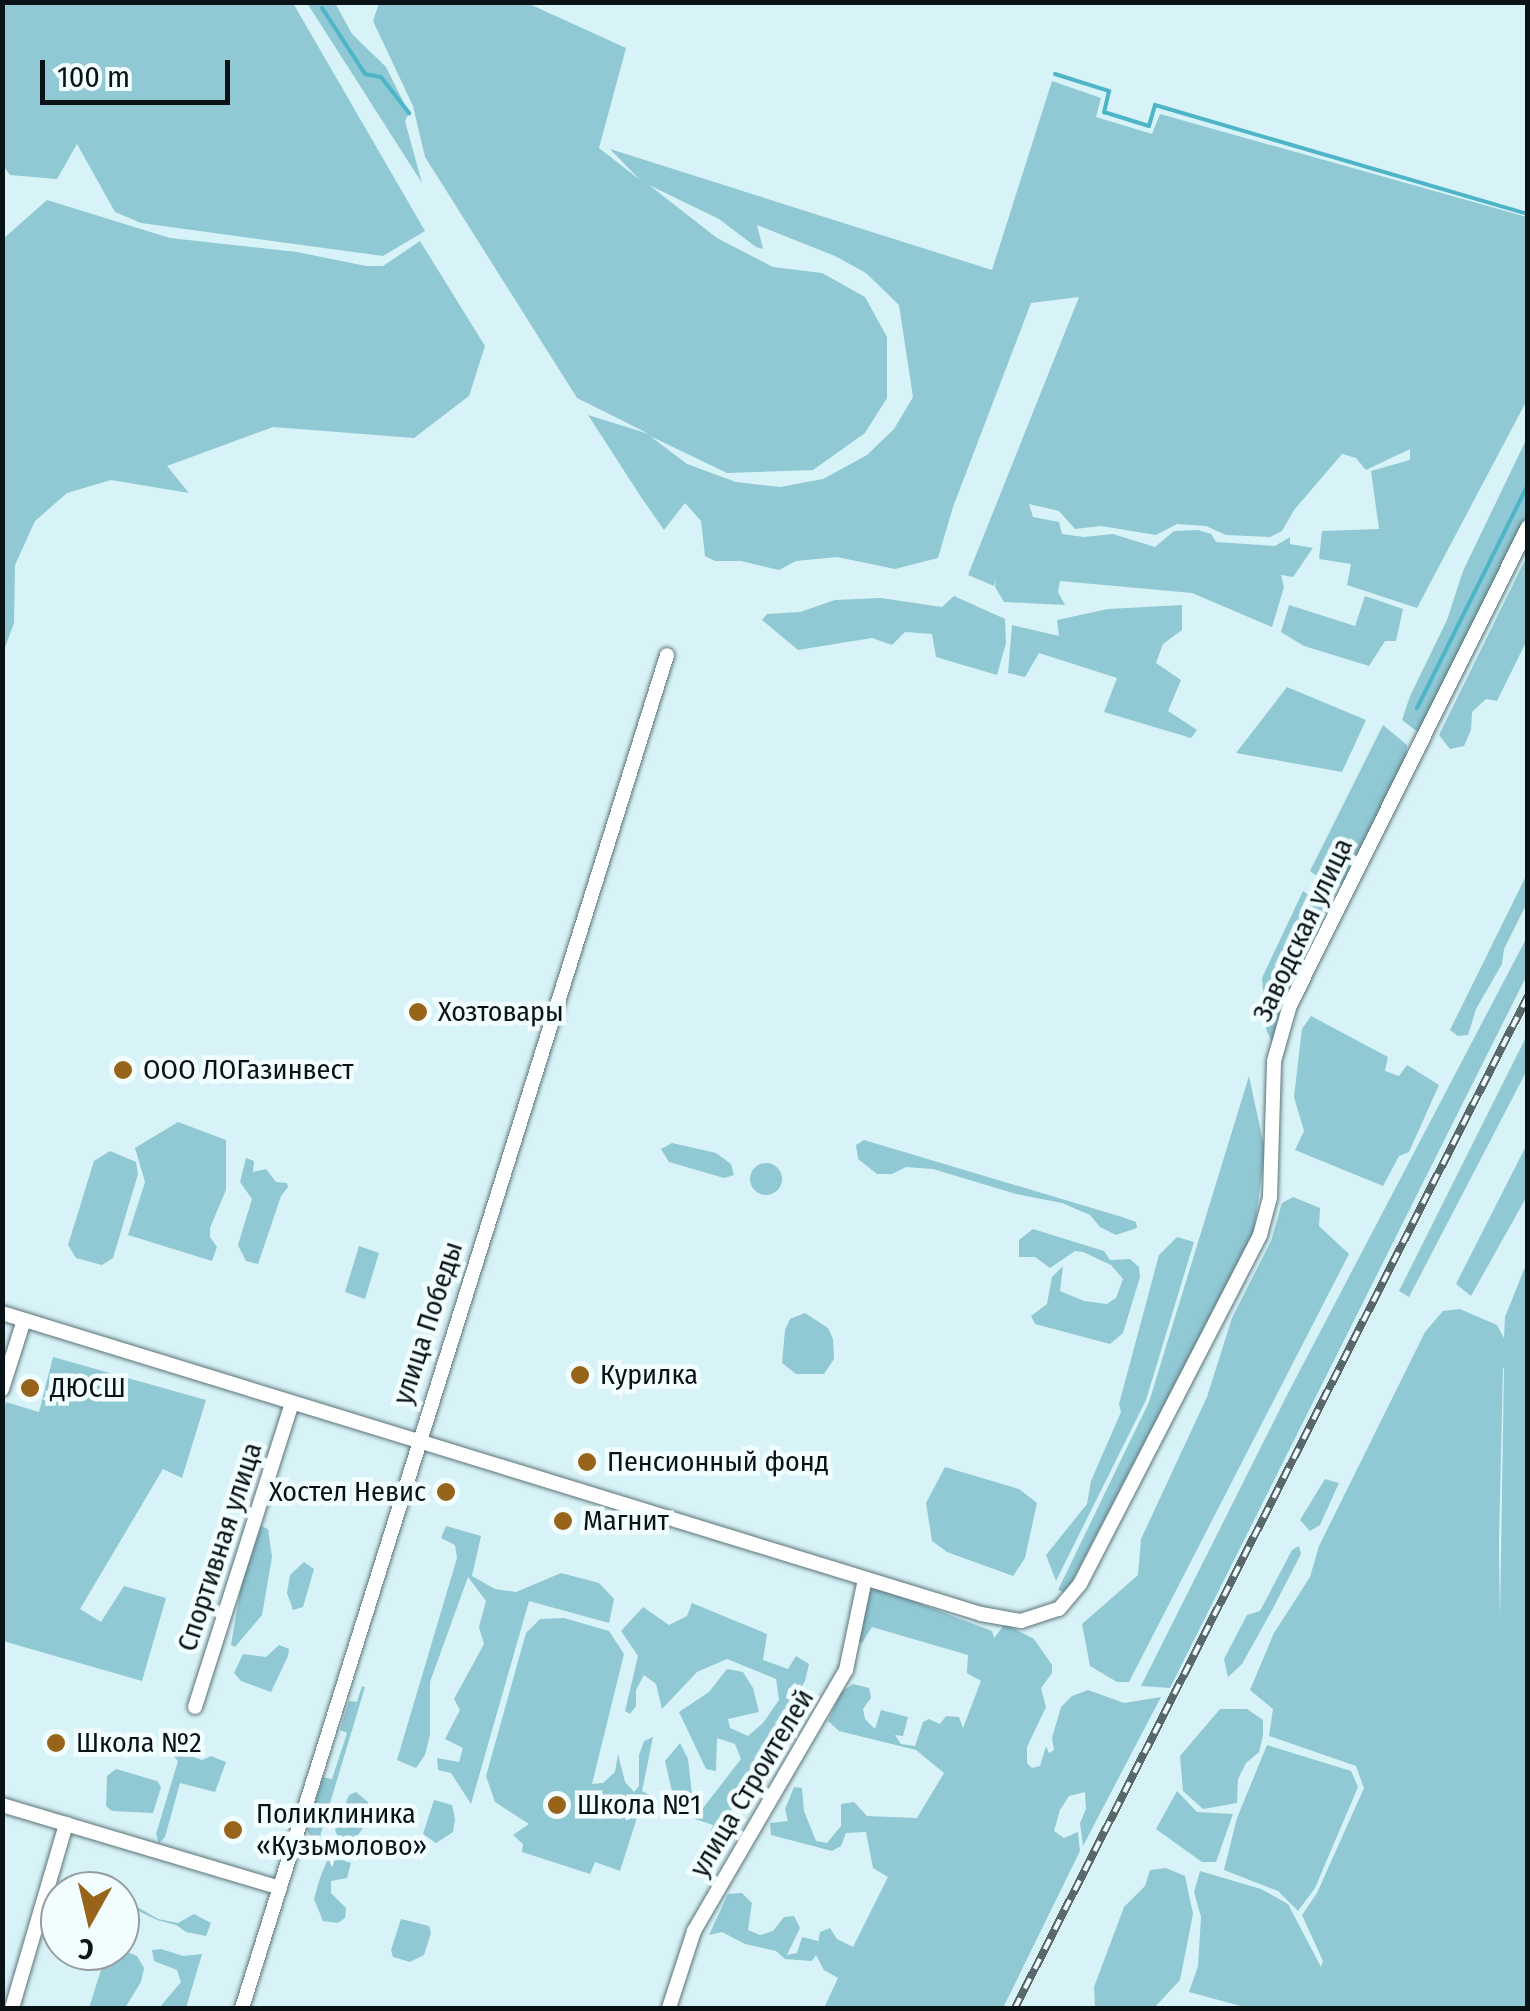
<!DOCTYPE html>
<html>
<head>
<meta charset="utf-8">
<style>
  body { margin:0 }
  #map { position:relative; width:1530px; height:2011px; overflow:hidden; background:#d8f3f8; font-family:"Fira Sans Condensed",sans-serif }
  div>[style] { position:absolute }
  .green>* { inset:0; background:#90c8d3 }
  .round { border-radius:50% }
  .stream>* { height:4px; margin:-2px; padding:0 2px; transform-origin:2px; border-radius:2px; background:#4eb5c8 }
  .roads { filter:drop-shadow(0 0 2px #5b7378) drop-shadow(0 0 2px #5b7378) }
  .minor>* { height:14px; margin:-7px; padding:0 7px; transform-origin:7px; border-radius:7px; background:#fff }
  .rail>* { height:8px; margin-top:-4px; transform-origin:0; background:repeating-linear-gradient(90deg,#f2fdff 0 11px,#58686b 0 22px); box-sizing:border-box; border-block:2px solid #58686b }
  .dots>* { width:28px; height:28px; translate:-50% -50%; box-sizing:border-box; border:5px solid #f2fdff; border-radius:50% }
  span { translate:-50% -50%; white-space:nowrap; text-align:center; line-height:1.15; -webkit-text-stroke:9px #f2fdff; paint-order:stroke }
  .street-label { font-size:28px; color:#091214 }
  .poi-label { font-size:28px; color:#091214 }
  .left { translate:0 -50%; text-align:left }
  .right { translate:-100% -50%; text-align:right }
  .frame { position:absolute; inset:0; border:5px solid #091214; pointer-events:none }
  .north { position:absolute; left:40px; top:1871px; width:100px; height:100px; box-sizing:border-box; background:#f2fdff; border:2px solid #959fa1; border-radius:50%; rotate:188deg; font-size:28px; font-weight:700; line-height:40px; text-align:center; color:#091214 }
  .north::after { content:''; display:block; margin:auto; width:35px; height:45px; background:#986419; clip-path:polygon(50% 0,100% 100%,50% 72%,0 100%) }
  .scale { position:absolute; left:40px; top:60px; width:190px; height:45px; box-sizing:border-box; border:5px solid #091214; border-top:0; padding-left:12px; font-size:30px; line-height:35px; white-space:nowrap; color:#091214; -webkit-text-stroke:8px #f2fdff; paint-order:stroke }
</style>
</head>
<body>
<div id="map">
  <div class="green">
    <i style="clip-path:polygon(2px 3px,293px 3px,425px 231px,383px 256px,141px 223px,115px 212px,77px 144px,57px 179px,10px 175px,2px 164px)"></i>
    <i style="clip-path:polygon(307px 3px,335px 3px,352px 34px,386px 67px,409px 113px,405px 121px,422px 183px)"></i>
    <i style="clip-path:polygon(evenodd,379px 3px,527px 3px,626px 48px,599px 148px,640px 180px,610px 149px,992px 270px,1052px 81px,1101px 98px,1096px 117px,1152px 134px,1160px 114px,1527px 217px,1527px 400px,1417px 608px,1347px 585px,1351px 564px,1319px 559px,1322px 531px,1379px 529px,1371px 471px,1410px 460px,1410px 449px,1366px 470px,1356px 458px,1342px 454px,1294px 510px,1282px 531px,1270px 537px,1226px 535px,1206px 526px,1177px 524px,1156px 535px,1101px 526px,1075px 529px,1059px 511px,1029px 504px,1033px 517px,1059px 522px,1062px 534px,1084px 537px,1113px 534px,1155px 547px,1174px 531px,1198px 530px,1211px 534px,1216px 542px,1275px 546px,1290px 537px,1290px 544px,1313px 548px,1293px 577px,1281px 575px,1284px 587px,1272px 627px,1192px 593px,1060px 581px,1058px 592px,1065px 605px,1004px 602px,995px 587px,996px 578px,994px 586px,968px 575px,1079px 297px,1031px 303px,953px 507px,938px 558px,895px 569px,837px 557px,796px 561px,779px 570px,741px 561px,715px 561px,705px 556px,701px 521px,685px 503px,664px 530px,641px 497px,588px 415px,649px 434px,577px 398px,425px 157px,413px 106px,373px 21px,379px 3px,649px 185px,719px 219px,756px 247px,763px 249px,757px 225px,835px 256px,866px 273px,899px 305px,913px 397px,894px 429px,867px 455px,823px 479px,780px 487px,736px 482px,687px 464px,650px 436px,727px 473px,813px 470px,865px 433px,887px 398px,887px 337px,865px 297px,822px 273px,773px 267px,717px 238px,649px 185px)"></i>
    <i style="clip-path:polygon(47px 200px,170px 238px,297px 252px,366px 266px,383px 266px,420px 241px,485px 346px,469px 396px,414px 438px,273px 427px,167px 466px,189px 493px,111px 480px,67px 493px,35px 521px,15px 565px,14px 623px,3px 653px,3px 239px)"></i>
    <i style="clip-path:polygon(1527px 438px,1527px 516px,1419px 733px,1402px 720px,1410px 696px,1447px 620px,1463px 571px)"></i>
    <i style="clip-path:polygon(1527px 556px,1527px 640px,1497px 701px,1486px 699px,1472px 712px,1471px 730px,1464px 746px,1450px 749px,1439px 735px)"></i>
    <i style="clip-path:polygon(954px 596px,1005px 619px,1006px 643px,997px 675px,936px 657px,932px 634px,905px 632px,892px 645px,872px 638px,798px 650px,762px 620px,767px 614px,800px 612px,835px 600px,881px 598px,942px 607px)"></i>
    <i style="clip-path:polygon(1365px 596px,1403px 609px,1396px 641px,1385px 641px,1369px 666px,1304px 646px,1281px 632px,1289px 605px,1355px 626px)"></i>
    <i style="clip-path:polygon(1182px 605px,1182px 630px,1163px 644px,1156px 663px,1181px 680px,1168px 711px,1197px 730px,1191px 738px,1104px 712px,1117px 678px,1039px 653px,1025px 677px,1008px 673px,1012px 625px,1059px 636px,1057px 620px,1108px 609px)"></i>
    <i style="clip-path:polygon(1287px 687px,1366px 720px,1342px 772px,1236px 753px)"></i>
    <i style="clip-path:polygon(1383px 725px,1407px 745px,1406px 757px,1344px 885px,1324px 881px,1310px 871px)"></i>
    <i style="clip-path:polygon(1527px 874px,1527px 903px,1504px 949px,1502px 964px,1476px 1009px,1468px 1035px,1458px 1036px,1450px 1030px)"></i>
    <i style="clip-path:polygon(1303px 891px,1328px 909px,1285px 1006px,1274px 1046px,1266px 1029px,1262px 978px)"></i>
    <i style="clip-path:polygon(1527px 937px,1527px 975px,1170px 1688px,1141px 1686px,1287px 1395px)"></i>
    <i style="clip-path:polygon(1311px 1016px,1388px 1057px,1385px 1071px,1399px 1076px,1407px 1065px,1439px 1085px,1409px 1152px,1399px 1156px,1383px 1186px,1295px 1150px,1304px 1131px,1294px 1097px,1298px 1062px,1302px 1029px)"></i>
    <i style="clip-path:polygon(1527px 1035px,1527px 1070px,1409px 1297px,1399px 1291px)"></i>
    <i style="clip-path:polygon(1249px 1076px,1265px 1151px,1254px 1232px,1066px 1593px,1058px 1590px,1149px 1402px)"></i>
    <i style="clip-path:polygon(178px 1122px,226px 1140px,226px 1190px,210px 1228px,210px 1237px,217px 1247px,212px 1261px,128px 1235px,145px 1182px,135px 1148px)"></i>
    <i style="clip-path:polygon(864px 1140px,1122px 1217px,1136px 1222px,1137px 1228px,1116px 1235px,1100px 1227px,1090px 1215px,1062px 1203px,1016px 1194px,933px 1169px,906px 1167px,892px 1174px,877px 1174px,858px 1159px,856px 1145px)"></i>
    <i style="clip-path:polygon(672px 1143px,716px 1153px,731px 1164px,734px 1175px,724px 1178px,669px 1162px,661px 1149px)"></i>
    <i style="clip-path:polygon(1527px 1144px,1527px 1196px,1471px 1296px,1456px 1284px)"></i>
    <i style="clip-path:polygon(110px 1151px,136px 1162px,138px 1174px,113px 1258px,102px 1265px,76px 1258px,68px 1245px,94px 1161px)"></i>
    <i style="clip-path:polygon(246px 1158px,254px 1161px,253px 1172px,266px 1169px,276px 1182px,287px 1183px,288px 1187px,281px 1196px,258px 1264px,246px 1261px,238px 1245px,252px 1199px,240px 1182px)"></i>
    <i class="round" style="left:750px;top:1163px;width:32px;height:32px"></i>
    <i style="clip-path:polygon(1293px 1197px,1320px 1208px,1319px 1226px,1349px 1254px,1129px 1682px,1117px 1682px,1090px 1666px,1082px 1624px,1138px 1575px,1141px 1539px,1207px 1397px,1232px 1318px,1271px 1241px,1282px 1203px)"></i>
    <i style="clip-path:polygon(1033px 1229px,1104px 1251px,1110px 1260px,1130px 1259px,1139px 1267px,1140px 1277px,1123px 1333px,1110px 1344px,1035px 1324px,1031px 1316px,1047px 1304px,1052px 1277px,1063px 1266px,1060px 1291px,1084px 1301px,1107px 1304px,1116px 1298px,1123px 1279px,1111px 1265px,1083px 1252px,1075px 1251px,1050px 1268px,1035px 1257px,1019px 1257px,1019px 1240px)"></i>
    <i style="clip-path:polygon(1177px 1237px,1194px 1242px,1146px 1400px,1056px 1581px,1046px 1555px,1087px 1504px,1091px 1481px,1121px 1412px,1119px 1404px,1159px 1255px)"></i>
    <i style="clip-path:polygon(359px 1246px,379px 1253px,365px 1299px,345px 1292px)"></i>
    <i style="clip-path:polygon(evenodd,1527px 1262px,1527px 2008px,1248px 2008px,1189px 1992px,1198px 1966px,1201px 1917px,1194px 1892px,1200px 1871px,1261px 1889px,1288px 1904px,1321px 1967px,1323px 1961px,1302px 1915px,1317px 1893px,1364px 1788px,1356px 1766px,1269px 1736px,1273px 1709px,1250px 1690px,1274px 1633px,1310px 1577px,1319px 1546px,1425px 1332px,1443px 1311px,1460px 1309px,1497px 1325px,1504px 1338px,1505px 1317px,1527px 1262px,1503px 1368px,1504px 1368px,1500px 1620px,1499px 1542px,1503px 1368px)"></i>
    <i style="clip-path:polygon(805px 1313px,828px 1328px,833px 1339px,834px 1359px,824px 1374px,796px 1374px,782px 1363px,785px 1330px,790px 1319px)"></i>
    <i style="clip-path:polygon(53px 1357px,206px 1400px,182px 1478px,163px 1469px,80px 1609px,101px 1622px,124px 1586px,166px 1598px,142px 1681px,3px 1641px,3px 1415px,6px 1402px,39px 1412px)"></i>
    <i style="clip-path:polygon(945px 1467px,1019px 1489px,1037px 1503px,1025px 1558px,1013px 1576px,947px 1552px,932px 1541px,926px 1503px)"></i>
    <i style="clip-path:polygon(1325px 1479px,1339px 1483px,1320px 1525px,1310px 1531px,1300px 1520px)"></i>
    <i style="clip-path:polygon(261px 1526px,268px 1529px,272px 1557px,262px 1615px,235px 1647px,231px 1645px,241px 1586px)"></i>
    <i style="clip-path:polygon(446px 1526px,481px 1536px,472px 1576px,495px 1589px,516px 1592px,561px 1573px,599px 1583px,614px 1599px,609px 1623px,529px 1601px,471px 1804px,451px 1773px,438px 1770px,437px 1758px,459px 1762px,463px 1748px,445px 1739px,460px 1710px,454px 1699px,484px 1644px,479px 1627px,486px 1601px,468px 1577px,430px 1682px,430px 1735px,425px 1755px,416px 1768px,397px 1760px,457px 1558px,455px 1545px,441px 1538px)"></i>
    <i style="clip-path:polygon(1299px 1546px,1301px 1554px,1271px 1612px,1242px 1664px,1228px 1677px,1224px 1659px,1247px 1615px,1260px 1611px,1292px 1550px)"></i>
    <i style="clip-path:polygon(304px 1562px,314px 1569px,303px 1607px,293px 1610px,287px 1593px,290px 1575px)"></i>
    <i style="clip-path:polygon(876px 1587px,992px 1631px,994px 1638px,1005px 1624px,1034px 1639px,1052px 1665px,1052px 1673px,1041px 1688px,1046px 1707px,1027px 1747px,1027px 1763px,1032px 1768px,1040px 1766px,1046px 1746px,1049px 1753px,1054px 1750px,1052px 1738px,1061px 1707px,1072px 1696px,1088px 1690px,1124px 1703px,1161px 1697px,1083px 1846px,1080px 1823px,1086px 1809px,1085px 1792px,1069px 1796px,1060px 1810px,1054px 1831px,1064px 1838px,1078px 1832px,1080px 1851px,1003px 2008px,824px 2008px,838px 1978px,824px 1970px,816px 1955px,812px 1961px,785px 1959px,776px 1951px,745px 1944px,722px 1932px,709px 1935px,728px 1894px,742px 1893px,752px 1903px,748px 1930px,760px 1935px,773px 1931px,784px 1917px,794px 1916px,800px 1928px,787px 1955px,797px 1953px,802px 1937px,818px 1941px,817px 1949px,820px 1932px,830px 1928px,837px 1939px,853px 1947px,888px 1877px,873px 1868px,866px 1832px,846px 1833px,841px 1846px,832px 1851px,771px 1835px,770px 1823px,788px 1821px,785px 1809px,794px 1787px,802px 1788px,804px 1811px,816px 1841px,827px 1843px,841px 1826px,841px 1804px,854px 1802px,867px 1816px,917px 1818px,944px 1773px,916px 1750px,839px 1731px,828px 1721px,841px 1692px,853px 1684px,869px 1688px,871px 1698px,863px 1709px,865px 1719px,875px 1729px,881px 1710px,908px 1717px,903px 1736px,895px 1735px,901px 1744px,915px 1746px,923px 1722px,929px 1719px,940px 1724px,946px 1716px,959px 1717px,963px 1728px,981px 1681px,967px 1673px,968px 1655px,872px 1627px,862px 1643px,858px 1642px,869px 1593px)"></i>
    <i style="clip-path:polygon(692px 1603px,767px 1634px,763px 1660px,788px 1669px,796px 1656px,809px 1664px,805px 1681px,722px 1827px,725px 1842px,720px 1858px,702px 1850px,713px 1825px,677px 1813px,665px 1761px,680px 1743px,688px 1759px,693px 1803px,703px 1808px,741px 1759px,735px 1744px,717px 1738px,716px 1771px,706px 1769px,679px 1712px,709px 1692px,727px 1669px,743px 1672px,753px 1688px,759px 1712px,728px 1719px,730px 1728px,748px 1736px,763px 1723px,779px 1700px,776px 1679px,727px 1659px,697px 1672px,662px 1709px,656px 1684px,644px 1675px,636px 1690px,636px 1706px,630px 1714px,625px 1711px,638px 1656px,621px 1631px,643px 1607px,669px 1625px,687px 1616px)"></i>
    <i style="clip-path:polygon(564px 1618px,609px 1631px,624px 1654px,592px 1784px,603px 1783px,615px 1772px,618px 1754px,625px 1782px,634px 1792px,639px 1786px,639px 1755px,644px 1741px,653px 1737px,642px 1791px,654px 1797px,650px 1804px,642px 1802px,620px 1871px,595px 1862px,590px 1874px,522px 1852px,523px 1844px,513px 1835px,529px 1824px,495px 1802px,486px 1776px,526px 1633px,540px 1619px)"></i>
    <i style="clip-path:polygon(279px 1645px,289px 1649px,288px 1656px,271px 1692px,241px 1681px,234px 1673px,243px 1654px,266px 1657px)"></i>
    <i style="clip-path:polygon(362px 1686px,365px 1687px,319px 1840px,310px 1838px,307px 1829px,323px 1777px,332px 1779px,347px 1733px,340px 1730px,349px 1701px,357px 1702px)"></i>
    <i style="clip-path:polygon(1220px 1709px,1247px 1709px,1263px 1720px,1263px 1735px,1259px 1752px,1246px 1763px,1238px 1779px,1237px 1803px,1203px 1809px,1183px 1791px,1180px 1756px)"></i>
    <i style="clip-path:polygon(1267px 1745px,1351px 1771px,1358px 1787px,1315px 1888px,1298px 1911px,1278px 1891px,1224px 1870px,1237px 1818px)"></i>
    <i style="clip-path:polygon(165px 1747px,202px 1760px,211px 1756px,226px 1762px,215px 1792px,180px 1783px,165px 1837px,159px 1843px,156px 1834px,178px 1761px)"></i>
    <i style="clip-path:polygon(116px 1769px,157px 1781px,161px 1787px,153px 1813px,112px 1811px,106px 1806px,107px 1776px)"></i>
    <i style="clip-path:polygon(1177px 1791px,1197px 1812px,1233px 1814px,1216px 1862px,1202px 1862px,1156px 1829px)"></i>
    <i style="clip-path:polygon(356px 1792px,368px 1802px,371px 1816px,356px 1838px,339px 1839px,335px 1830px,349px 1795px)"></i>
    <i style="clip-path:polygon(434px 1800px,452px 1805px,455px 1819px,453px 1832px,436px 1843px,423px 1834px)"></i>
    <i style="clip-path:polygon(342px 1860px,351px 1863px,347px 1878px,331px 1881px,331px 1893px,346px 1908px,345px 1918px,338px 1923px,323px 1921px,314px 1899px,320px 1878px,327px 1861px)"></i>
    <i style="clip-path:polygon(1166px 1868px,1185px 1876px,1193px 1914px,1180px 1980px,1154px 2008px,1095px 2008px,1094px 1987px,1124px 1907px,1145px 1886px,1150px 1870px)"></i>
    <i style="clip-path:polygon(125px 1900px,158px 1919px,178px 1923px,194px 1914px,211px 1923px,206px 1936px,186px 1932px,176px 1925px,157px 1920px,126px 1905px,120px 1925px)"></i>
    <i style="clip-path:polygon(401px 1919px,429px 1926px,431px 1933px,424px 1955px,410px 1962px,393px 1957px,391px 1950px)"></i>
    <i style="clip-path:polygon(120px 1949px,137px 1956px,144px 1968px,141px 1982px,125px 2008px,89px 2008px,107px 1951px)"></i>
    <i style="clip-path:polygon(161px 1949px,183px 1956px,202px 1954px,186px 2008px,159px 2008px,181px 1982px,177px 1970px,154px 1961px,152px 1950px)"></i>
  </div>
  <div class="stream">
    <i style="left:322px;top:8px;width:79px;rotate:56.9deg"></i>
    <i style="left:365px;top:74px;width:16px;rotate:11deg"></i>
    <i style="left:381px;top:77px;width:46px;rotate:52.1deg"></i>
    <i style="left:1055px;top:74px;width:57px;rotate:17.5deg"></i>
    <i style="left:1109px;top:91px;width:22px;rotate:103deg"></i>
    <i style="left:1104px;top:112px;width:47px;rotate:17.3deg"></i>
    <i style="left:1149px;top:126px;width:22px;rotate:-74deg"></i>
    <i style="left:1155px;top:105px;width:389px;rotate:16.3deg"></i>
    <i style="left:1417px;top:708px;width:250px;rotate:-63.6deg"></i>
  </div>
  <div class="roads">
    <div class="minor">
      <i style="left:2px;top:1313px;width:1024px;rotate:17.09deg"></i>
      <i style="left:981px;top:1614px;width:41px;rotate:9.9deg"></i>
      <i style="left:1021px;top:1621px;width:40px;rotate:-18deg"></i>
      <i style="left:1059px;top:1609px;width:33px;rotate:-50deg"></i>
      <i style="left:1080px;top:1584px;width:393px;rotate:-62.7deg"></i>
      <i style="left:1260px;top:1235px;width:38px;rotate:-75deg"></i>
      <i style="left:1270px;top:1198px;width:137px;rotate:-88.3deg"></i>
      <i style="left:1274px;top:1061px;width:58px;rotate:-74.1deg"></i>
      <i style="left:1290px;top:1005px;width:534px;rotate:-63.53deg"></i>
      <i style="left:2px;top:1389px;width:72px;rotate:-72.3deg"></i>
      <i style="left:195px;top:1707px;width:319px;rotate:-72.3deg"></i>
      <i style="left:2px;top:1805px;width:290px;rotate:16.6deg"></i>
      <i style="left:12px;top:2008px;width:192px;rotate:-73.6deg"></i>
      <i style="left:242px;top:2008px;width:1418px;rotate:-72.56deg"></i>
      <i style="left:669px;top:2008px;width:81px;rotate:-72deg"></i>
      <i style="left:694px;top:1931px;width:302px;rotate:-59.8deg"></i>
      <i style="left:846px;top:1670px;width:93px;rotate:-78.2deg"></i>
    </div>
  </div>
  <div class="rail">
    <i style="left:1015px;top:2008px;width:1135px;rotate:-63.12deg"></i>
  </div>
  <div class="dots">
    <i style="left:418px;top:1012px;background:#986419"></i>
    <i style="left:123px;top:1070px;background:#986419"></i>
    <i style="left:580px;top:1375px;background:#986419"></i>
    <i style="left:30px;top:1388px;background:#986419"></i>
    <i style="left:587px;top:1462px;background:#986419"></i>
    <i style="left:446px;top:1492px;background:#986419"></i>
    <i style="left:563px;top:1521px;background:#986419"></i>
    <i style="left:56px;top:1743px;background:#986419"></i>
    <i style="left:557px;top:1805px;background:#986419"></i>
    <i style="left:233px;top:1830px;background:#986419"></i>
  </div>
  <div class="street-label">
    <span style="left:1303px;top:930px;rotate:-65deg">Заводская улица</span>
    <span style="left:428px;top:1323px;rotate:-72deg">улица Победы</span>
    <span style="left:220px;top:1547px;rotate:-72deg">Спортивная улица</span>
    <span style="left:752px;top:1783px;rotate:-59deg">улица Строителей</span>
  </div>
  <div class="poi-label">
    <span class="left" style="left:438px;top:1012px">Хозтовары</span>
    <span class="left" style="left:143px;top:1070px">ООО ЛОГазинвест</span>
    <span class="left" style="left:600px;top:1375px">Курилка</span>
    <span class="left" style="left:50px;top:1388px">ДЮСШ</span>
    <span class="left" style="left:607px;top:1462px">Пенсионный фонд</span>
    <span class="right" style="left:426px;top:1492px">Хостел Невис</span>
    <span class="left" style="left:583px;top:1521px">Магнит</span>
    <span class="left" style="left:76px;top:1743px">Школа №2</span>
    <span class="left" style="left:577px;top:1805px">Школа №1</span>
    <span class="left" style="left:256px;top:1830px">Поликлиника<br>«Кузьмолово»</span>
  </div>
  <div class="frame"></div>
  <div class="north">С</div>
  <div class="scale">100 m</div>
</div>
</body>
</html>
